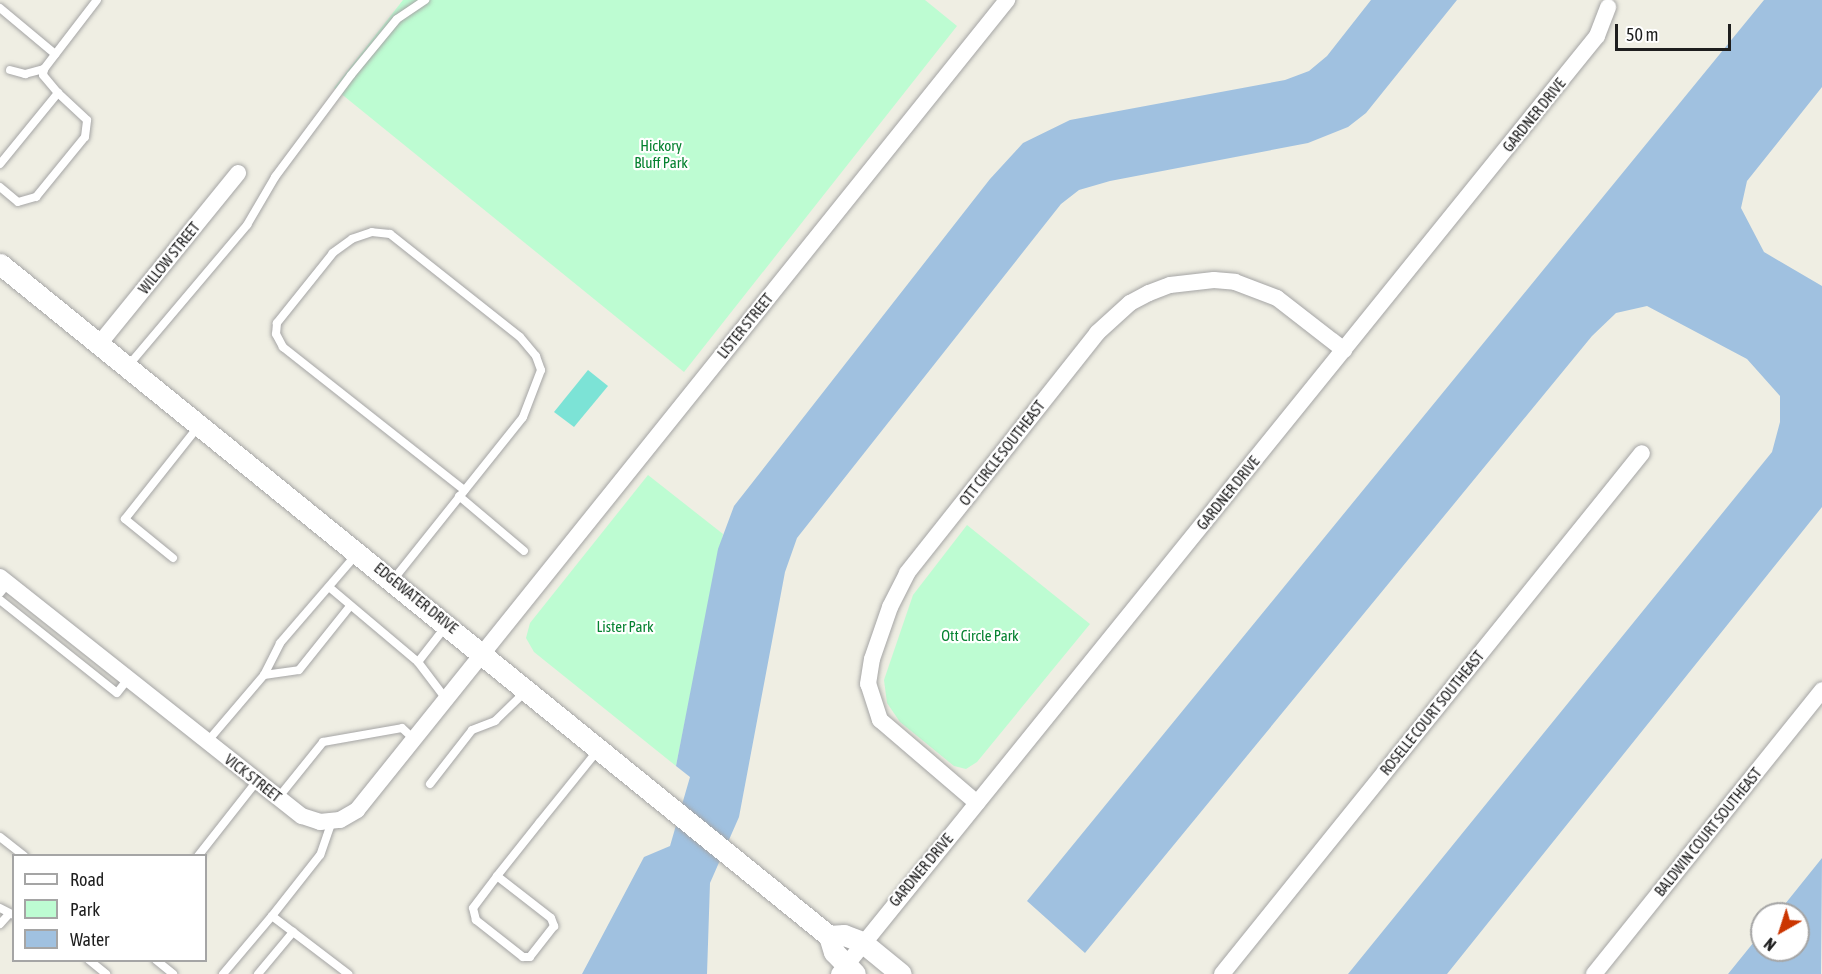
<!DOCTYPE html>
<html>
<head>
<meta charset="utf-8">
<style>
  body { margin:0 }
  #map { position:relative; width:1822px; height:974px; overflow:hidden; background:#efeee3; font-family:"Asap Condensed",sans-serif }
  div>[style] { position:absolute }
  .park>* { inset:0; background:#bdfcd2 }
  .pitch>* { inset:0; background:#7ce3d6 }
  .water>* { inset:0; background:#a0c1e0 }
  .roads { filter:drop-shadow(0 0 2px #a5a5a5) drop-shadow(0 0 2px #a5a5a5) }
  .service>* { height:8px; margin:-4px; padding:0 4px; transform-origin:4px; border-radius:4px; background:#fff }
  .minor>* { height:16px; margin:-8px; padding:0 8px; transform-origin:8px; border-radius:8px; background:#fff }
  .tertiary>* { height:21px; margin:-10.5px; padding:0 10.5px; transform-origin:10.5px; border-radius:10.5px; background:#fff }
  span { translate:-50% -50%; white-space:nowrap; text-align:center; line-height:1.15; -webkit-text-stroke:4.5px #fff; paint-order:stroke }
  .street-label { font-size:15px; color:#1e1e1e }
  .park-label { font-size:15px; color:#058230 }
  .legend { position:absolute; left:12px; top:854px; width:195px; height:108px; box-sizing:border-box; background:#fff; border:2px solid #a5a5a5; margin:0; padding:8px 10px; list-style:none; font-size:18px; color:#1e1e1e }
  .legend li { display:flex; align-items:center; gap:12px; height:30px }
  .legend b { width:30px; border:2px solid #a5a5a5 }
  .north { position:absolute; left:1750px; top:902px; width:60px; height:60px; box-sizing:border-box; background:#fff; border:2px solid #a5a5a5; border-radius:50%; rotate:219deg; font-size:16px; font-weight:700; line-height:24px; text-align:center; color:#1e1e1e }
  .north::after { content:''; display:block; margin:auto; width:21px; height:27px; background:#cb3500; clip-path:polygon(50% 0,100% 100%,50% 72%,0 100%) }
  .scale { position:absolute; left:1615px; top:24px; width:116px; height:27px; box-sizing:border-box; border:3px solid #1e1e1e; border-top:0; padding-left:8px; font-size:18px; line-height:21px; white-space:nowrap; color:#1e1e1e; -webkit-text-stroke:4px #fff; paint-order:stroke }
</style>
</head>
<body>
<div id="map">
  <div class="park">
    <i style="clip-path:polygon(403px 0,925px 0,957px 26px,684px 372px,334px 88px)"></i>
    <i style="clip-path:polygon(648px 475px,723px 534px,676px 766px,534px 652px,526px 638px,530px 623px)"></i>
    <i style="clip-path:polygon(967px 525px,1090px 624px,977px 762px,966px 769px,954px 766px,900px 722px,887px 703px,884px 680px,913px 595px)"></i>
  </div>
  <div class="pitch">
    <i style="clip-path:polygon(588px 370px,608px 386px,574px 427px,554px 412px)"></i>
  </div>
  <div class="water">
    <i style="clip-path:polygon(1371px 0,1457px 0,1366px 113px,1348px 127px,1308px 143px,1110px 181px,1079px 190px,1061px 204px,797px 538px,785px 572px,739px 817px,710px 883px,707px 974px,582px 974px,644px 857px,670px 846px,690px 777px,676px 766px,718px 549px,734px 506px,990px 179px,1023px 143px,1070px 120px,1285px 80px,1309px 71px,1327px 56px)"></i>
    <i style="clip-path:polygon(1764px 0,1822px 0,1822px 87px,1747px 181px,1741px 208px,1764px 252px,1822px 286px,1822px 507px,1447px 974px,1348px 974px,1772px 452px,1780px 422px,1780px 396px,1747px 359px,1647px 306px,1616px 313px,1592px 336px,1085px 953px,1027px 901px)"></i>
    <i style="clip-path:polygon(1822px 858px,1821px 974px,1728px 974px,1762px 932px,1762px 950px,1798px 950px,1798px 914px,1777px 914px)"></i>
  </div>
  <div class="roads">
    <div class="service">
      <i style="left:0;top:8px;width:72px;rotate:39.9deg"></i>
      <i style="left:10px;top:70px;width:16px;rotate:15deg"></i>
      <i style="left:25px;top:74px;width:20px;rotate:-15deg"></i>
      <i style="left:0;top:164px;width:92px;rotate:-50.8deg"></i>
      <i style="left:58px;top:93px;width:23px;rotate:-130deg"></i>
      <i style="left:43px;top:75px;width:6px;rotate:-81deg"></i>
      <i style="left:44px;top:69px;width:87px;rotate:-52.5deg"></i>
      <i style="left:0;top:187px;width:23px;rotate:40deg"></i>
      <i style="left:18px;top:202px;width:19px;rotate:-16deg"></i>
      <i style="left:36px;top:197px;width:77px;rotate:-50.8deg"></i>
      <i style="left:85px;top:137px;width:17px;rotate:-83deg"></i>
      <i style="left:87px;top:120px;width:40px;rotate:-137deg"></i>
      <i style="left:128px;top:366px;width:185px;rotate:-49.8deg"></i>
      <i style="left:247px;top:225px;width:56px;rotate:-59.7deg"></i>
      <i style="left:275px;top:177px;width:127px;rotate:-53.3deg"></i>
      <i style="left:351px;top:75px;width:72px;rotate:-50.6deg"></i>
      <i style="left:397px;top:19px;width:34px;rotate:-34deg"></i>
      <i style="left:459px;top:496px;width:85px;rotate:40.2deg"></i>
      <i style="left:173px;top:558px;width:62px;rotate:-140.9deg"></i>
      <i style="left:125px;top:519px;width:117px;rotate:-51.6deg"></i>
      <i style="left:393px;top:580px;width:208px;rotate:-51.4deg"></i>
      <i style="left:523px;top:417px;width:50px;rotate:-69deg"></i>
      <i style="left:541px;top:370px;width:15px;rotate:-110deg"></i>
      <i style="left:536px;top:356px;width:25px;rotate:-130deg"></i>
      <i style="left:520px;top:337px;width:166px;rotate:-141.6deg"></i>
      <i style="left:390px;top:234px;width:18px;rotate:-174deg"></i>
      <i style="left:372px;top:232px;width:21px;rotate:161deg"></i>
      <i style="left:352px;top:239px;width:24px;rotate:144deg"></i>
      <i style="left:333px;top:253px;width:90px;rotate:128.7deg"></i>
      <i style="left:277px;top:323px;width:11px;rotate:95deg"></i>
      <i style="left:276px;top:334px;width:15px;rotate:62deg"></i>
      <i style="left:283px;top:347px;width:231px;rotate:38.3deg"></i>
      <i style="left:329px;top:587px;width:116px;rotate:40.1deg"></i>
      <i style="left:418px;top:662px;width:46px;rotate:-52.1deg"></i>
      <i style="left:0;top:593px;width:13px;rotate:-51deg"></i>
      <i style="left:0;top:600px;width:149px;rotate:38.5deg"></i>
      <i style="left:117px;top:693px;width:18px;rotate:-52deg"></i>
      <i style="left:418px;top:662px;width:46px;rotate:52.9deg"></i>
      <i style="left:264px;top:675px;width:35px;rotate:-8deg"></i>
      <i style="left:299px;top:670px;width:82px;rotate:-51.4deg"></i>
      <i style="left:207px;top:742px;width:88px;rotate:-49.6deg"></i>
      <i style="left:264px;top:675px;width:36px;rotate:-63deg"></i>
      <i style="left:280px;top:643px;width:116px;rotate:-49.2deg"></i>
      <i style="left:430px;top:784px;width:68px;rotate:-52.1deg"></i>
      <i style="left:472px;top:730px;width:25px;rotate:-21deg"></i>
      <i style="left:495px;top:721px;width:43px;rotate:-44.1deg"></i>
      <i style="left:278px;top:798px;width:72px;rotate:-51.2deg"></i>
      <i style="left:323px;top:742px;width:80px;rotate:-10deg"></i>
      <i style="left:402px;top:728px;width:16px;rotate:43deg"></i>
      <i style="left:332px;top:821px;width:36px;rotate:109deg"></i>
      <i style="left:320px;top:855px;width:78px;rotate:128.2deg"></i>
      <i style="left:272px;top:916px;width:96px;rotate:37.3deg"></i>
      <i style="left:0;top:837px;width:31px;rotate:38deg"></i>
      <i style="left:198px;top:856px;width:95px;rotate:-51.8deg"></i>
      <i style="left:497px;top:876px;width:68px;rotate:37.9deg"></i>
      <i style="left:551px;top:918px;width:9px;rotate:69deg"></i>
      <i style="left:554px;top:926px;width:39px;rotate:128deg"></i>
      <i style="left:530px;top:957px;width:7px;rotate:180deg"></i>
      <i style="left:523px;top:957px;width:60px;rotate:-141.8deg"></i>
      <i style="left:476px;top:920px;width:12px;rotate:-104deg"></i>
      <i style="left:473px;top:908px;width:40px;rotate:-53deg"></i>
      <i style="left:497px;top:876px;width:69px;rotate:-51.5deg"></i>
      <i style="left:540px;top:822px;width:92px;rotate:-51.1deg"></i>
      <i style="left:0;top:908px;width:16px;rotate:27deg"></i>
      <i style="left:0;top:924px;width:12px;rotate:-48deg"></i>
      <i style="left:89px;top:960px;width:22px;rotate:39deg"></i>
      <i style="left:156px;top:960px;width:22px;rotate:39deg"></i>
      <i style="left:223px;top:974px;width:76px;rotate:-49.8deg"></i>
      <i style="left:258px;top:974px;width:55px;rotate:-50.2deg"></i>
    </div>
    <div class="minor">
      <i style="left:100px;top:343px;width:219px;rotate:-50.9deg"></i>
      <i style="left:0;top:577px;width:385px;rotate:38.4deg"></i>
      <i style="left:302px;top:816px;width:19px;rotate:18deg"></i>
      <i style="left:320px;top:822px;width:20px;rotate:-6deg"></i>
      <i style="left:340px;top:820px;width:20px;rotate:-30deg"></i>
      <i style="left:357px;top:810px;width:1039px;rotate:-51.25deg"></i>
      <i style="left:977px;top:803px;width:128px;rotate:-139.4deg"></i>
      <i style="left:880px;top:720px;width:38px;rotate:-108deg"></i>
      <i style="left:868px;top:684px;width:25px;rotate:-81deg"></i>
      <i style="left:872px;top:659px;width:55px;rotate:-70.9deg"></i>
      <i style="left:890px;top:607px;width:38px;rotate:-63deg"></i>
      <i style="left:907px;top:573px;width:306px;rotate:-51.6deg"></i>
      <i style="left:1097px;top:333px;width:45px;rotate:-42.3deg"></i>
      <i style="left:1130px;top:303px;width:21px;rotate:-28deg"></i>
      <i style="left:1149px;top:293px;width:22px;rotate:-21deg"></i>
      <i style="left:1170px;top:285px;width:44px;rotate:-6.5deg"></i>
      <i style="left:1214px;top:280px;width:21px;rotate:5deg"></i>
      <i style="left:1235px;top:282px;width:45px;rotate:20.9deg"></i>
      <i style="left:1277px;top:298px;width:85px;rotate:37.8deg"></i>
      <i style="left:839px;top:974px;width:1206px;rotate:-51.06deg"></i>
      <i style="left:1597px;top:36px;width:31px;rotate:-69deg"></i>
      <i style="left:1222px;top:974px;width:669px;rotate:-51.13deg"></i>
      <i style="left:1594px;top:974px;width:364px;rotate:-51.2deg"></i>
    </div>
    <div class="tertiary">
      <i style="left:0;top:264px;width:1067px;rotate:39.03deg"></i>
      <i style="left:829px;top:936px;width:17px;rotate:73deg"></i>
      <i style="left:834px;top:952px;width:30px;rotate:46deg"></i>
      <i style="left:829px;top:936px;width:15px;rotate:-4deg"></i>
      <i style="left:844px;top:935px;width:19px;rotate:21deg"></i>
      <i style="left:862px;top:942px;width:50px;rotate:39.4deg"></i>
    </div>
  </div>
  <div class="street-label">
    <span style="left:1534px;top:115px;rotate:-51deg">GARDNER DRIVE</span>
    <span style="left:169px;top:258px;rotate:-51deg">WILLOW STREET</span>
    <span style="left:745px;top:326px;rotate:-51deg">LISTER STREET</span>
    <span style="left:1002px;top:453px;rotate:-52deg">OTT CIRCLE SOUTHEAST</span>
    <span style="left:1228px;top:493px;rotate:-51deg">GARDNER DRIVE</span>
    <span style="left:416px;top:598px;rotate:39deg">EDGEWATER DRIVE</span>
    <span style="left:1432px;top:713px;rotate:-51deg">ROSELLE COURT SOUTHEAST</span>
    <span style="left:253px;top:778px;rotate:38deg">VICK STREET</span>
    <span style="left:1708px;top:832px;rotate:-51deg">BALDWIN COURT SOUTHEAST</span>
    <span style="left:921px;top:870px;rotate:-50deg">GARDNER DRIVE</span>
  </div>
  <div class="park-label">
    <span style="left:661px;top:154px">Hickory<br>Bluff Park</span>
    <span style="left:625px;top:627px">Lister Park</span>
    <span style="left:980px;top:636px">Ott Circle Park</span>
  </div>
  <ul class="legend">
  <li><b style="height:8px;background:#fff"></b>Road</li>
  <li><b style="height:16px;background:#bdfcd2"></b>Park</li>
  <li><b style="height:16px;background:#a0c1e0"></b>Water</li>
  </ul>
  <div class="north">N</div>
  <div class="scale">50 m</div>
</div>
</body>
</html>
